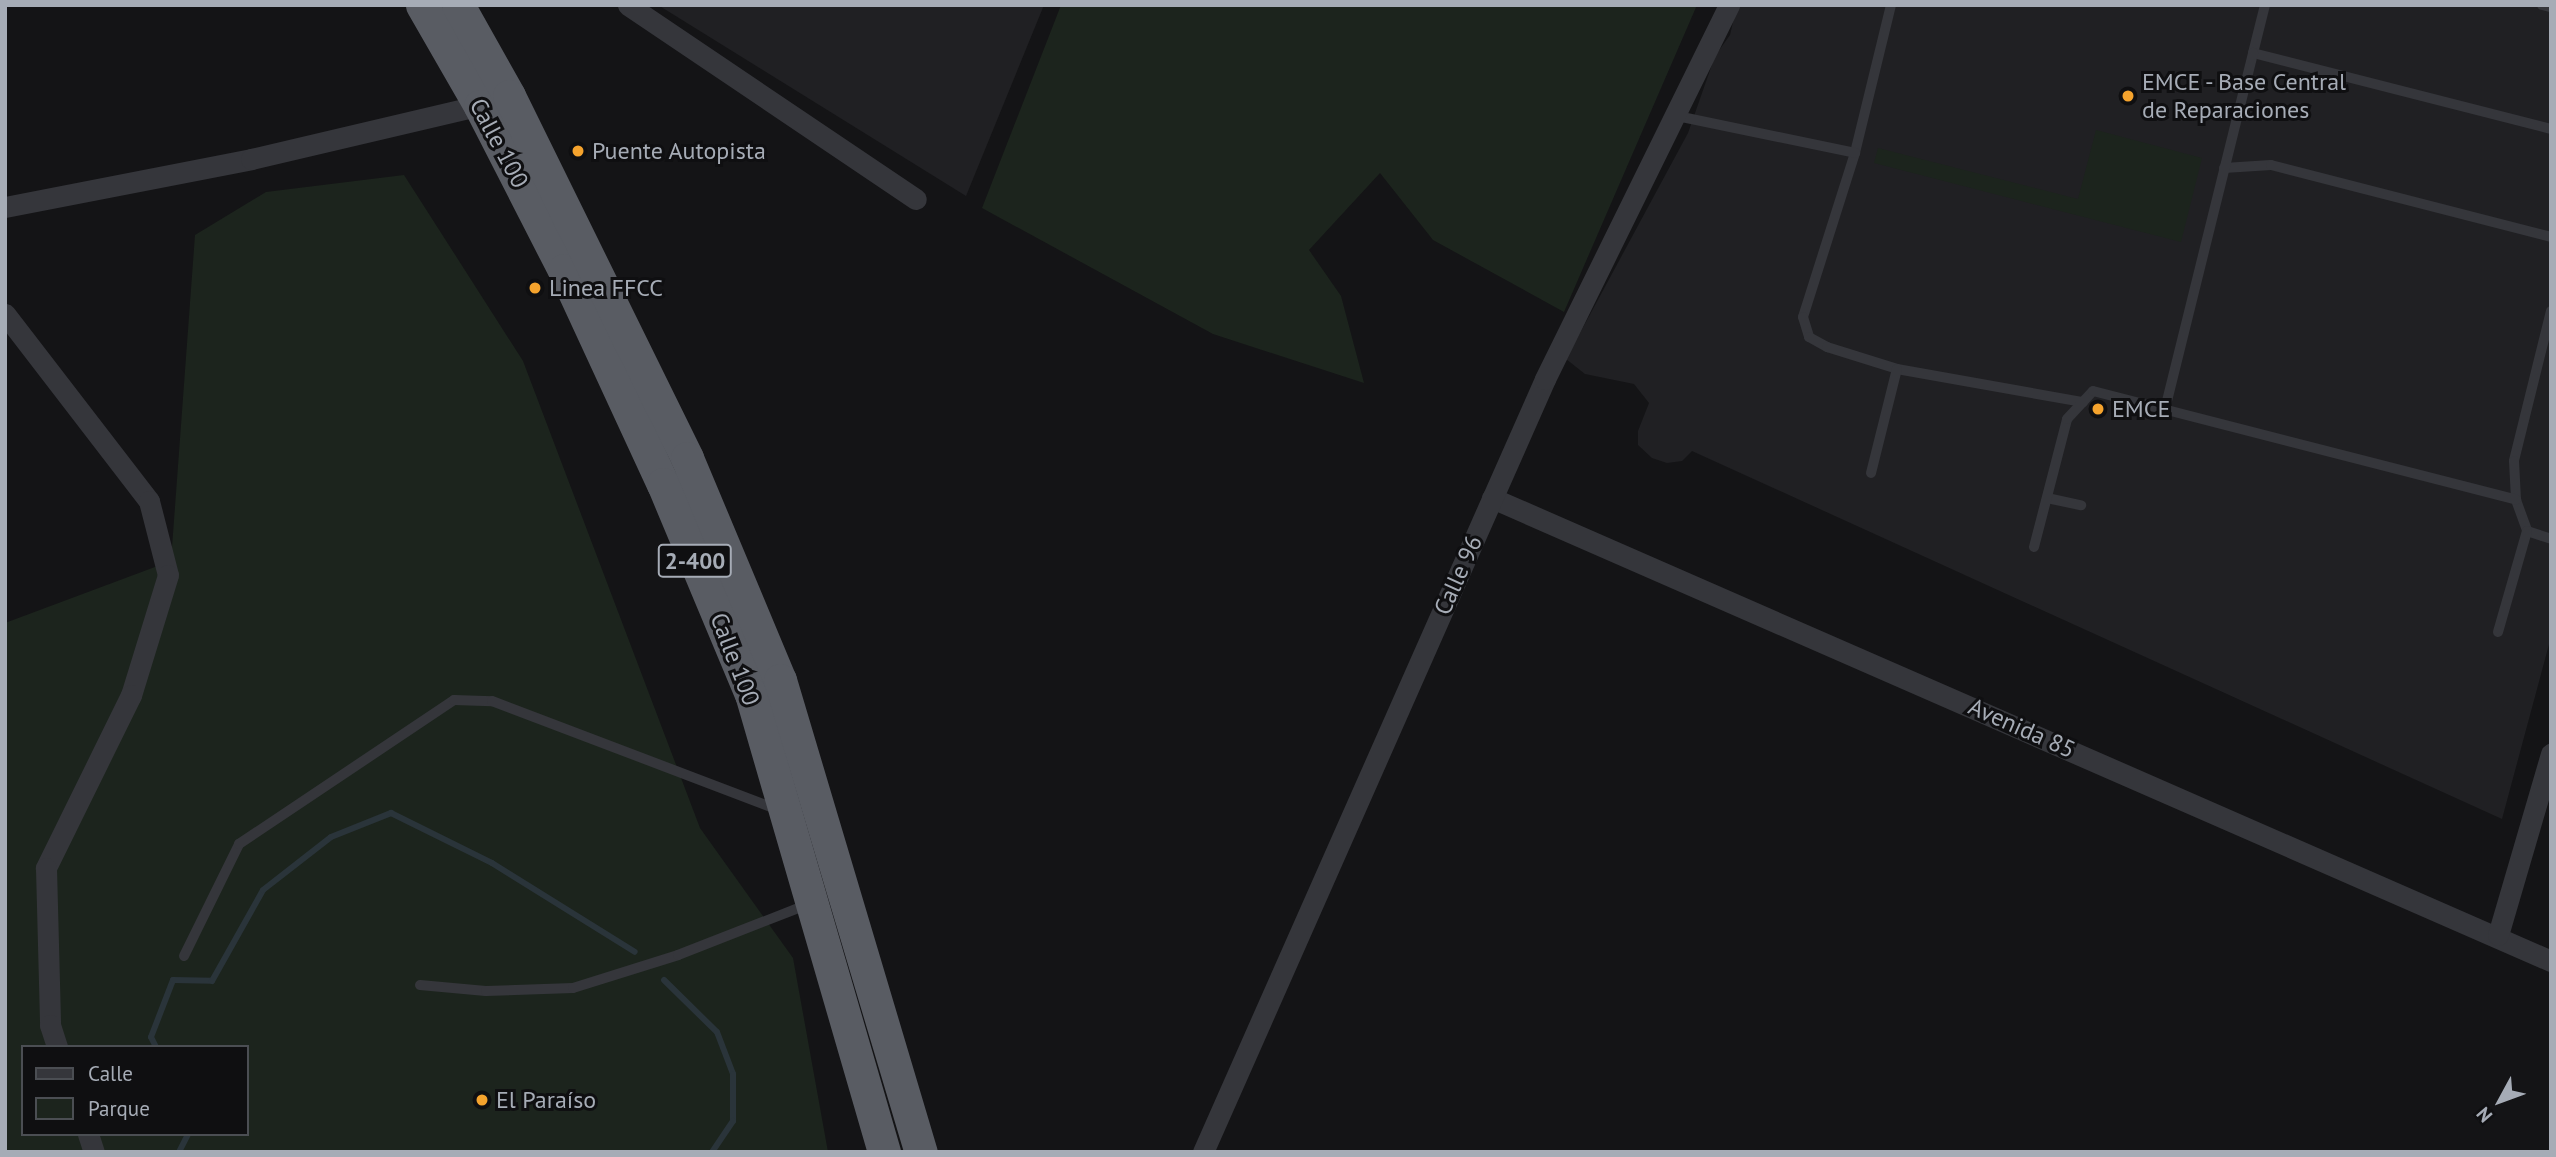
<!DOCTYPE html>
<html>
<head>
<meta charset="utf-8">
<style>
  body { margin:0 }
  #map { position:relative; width:2556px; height:1157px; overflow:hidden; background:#141416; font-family:"PT Sans",sans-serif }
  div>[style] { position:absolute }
  .built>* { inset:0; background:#202023 }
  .green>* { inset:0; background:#1c241d }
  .stream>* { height:6px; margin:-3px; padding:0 3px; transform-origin:3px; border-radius:3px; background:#2a343a }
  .service>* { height:10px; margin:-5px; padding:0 5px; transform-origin:5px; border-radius:5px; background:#35363b }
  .minor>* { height:21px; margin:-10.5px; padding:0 10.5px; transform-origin:10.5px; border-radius:10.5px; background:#35363b }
  .trunk>* { height:33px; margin:-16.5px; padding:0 16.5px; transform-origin:16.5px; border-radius:16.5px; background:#595c63 }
  .dots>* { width:19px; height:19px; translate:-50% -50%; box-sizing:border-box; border:4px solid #0f0f11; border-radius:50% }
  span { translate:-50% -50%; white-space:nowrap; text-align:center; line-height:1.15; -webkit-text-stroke:6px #0f0f11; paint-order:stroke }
  .shield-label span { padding:2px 5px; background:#0f0f11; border:2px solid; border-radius:5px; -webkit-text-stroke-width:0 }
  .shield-label { font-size:23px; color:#a6acb6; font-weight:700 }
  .poi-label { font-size:24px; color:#a6acb6 }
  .left { translate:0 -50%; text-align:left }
  .street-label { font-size:24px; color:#a6acb6 }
  .frame { position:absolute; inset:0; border:7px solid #a6acb6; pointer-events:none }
  .legend { position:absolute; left:21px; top:1045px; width:228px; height:91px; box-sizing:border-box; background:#0f0f11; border:2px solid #4b4e53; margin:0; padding:9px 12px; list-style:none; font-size:21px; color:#a6acb6 }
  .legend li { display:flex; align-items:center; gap:14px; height:35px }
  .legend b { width:35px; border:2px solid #4b4e53 }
  .north { position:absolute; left:2465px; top:1066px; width:70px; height:70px; -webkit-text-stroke:5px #0f0f11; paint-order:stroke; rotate:229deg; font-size:19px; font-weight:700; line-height:28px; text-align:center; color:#a6acb6 }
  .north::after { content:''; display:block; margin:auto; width:24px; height:32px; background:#a6acb6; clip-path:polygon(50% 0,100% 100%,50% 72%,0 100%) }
</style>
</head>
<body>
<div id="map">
  <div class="built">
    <i style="clip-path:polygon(658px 5px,1044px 5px,966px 196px)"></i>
    <i style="clip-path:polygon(1737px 5px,2551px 5px,2551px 637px,2502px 819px,1692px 451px,1682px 461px,1667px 463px,1652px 458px,1638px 445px,1638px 431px,1649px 403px,1634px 384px,1585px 374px,1566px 359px,1688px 133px,1715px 56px,1730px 35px)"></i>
  </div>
  <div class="green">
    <i style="clip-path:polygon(1061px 5px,1697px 5px,1564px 312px,1433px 240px,1380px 173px,1309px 250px,1341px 296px,1364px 383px,1213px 334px,982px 208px)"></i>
    <i style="clip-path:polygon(2096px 130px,2202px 158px,2181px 242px,1874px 163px,1878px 148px,2078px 199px)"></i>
    <i style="clip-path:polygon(evenodd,404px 175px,523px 361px,700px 828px,793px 958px,828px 1152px,5px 1152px,5px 623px,171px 561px,195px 235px,266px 192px,404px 175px,23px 1047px,247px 1047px,247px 1134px,23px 1134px,23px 1047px)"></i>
  </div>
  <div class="stream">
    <i style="left:664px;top:980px;width:74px;rotate:44.5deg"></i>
    <i style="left:717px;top:1032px;width:45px;rotate:69.1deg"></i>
    <i style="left:733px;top:1074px;width:47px;rotate:90deg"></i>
    <i style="left:733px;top:1121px;width:37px;rotate:124deg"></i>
    <i style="left:156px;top:1047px;width:11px;rotate:-117deg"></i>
    <i style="left:151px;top:1037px;width:61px;rotate:-68.9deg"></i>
    <i style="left:173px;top:980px;width:39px;rotate:1deg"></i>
    <i style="left:212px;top:981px;width:104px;rotate:-60.7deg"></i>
    <i style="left:263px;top:890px;width:86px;rotate:-37.9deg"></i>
    <i style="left:331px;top:837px;width:65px;rotate:-21.8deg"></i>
    <i style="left:391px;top:813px;width:113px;rotate:26.3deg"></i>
    <i style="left:492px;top:863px;width:168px;rotate:31.9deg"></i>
    <i style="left:179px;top:1152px;width:20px;rotate:-63deg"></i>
  </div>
  <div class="service">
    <i style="left:1891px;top:5px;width:152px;rotate:103.7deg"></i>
    <i style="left:1855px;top:153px;width:172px;rotate:107.6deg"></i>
    <i style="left:1803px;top:317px;width:21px;rotate:73deg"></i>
    <i style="left:1809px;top:337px;width:21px;rotate:29deg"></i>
    <i style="left:1827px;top:347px;width:73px;rotate:17.4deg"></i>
    <i style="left:1897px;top:369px;width:189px;rotate:10.1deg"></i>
    <i style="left:2265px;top:5px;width:49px;rotate:104deg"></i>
    <i style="left:2253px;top:53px;width:308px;rotate:14.3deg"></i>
    <i style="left:2542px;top:5px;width:9px;rotate:13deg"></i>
    <i style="left:1677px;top:116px;width:182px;rotate:11.7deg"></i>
    <i style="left:2224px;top:168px;width:47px;rotate:-3.7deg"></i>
    <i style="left:2271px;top:165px;width:289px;rotate:14.4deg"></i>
    <i style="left:2551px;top:311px;width:154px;rotate:103.9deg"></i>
    <i style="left:2514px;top:461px;width:39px;rotate:87deg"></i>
    <i style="left:2516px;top:500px;width:33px;rotate:70deg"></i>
    <i style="left:2527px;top:531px;width:25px;rotate:18deg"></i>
    <i style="left:2165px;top:409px;width:367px;rotate:-76.1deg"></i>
    <i style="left:1871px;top:473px;width:107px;rotate:-76deg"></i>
    <i style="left:2047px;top:498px;width:35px;rotate:12deg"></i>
    <i style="left:2034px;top:547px;width:132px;rotate:-75.5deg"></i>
    <i style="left:2067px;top:419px;width:38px;rotate:-47deg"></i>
    <i style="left:2093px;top:391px;width:437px;rotate:14.4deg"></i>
    <i style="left:2498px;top:632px;width:105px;rotate:-74deg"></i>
    <i style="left:184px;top:956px;width:125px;rotate:-63.8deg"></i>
    <i style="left:239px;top:844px;width:259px;rotate:-33.8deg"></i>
    <i style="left:454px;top:700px;width:38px;rotate:2deg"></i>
    <i style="left:492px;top:701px;width:307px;rotate:20.8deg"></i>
    <i style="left:420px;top:985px;width:66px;rotate:5.2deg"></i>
    <i style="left:486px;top:991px;width:87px;rotate:-2deg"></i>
    <i style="left:573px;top:988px;width:110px;rotate:-17.4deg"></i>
    <i style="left:678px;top:955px;width:141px;rotate:-21.3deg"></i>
  </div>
  <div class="minor">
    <i style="left:628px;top:5px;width:347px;rotate:34deg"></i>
    <i style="left:5px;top:207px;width:251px;rotate:-11deg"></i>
    <i style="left:251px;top:159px;width:244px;rotate:-13.2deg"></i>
    <i style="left:5px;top:314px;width:236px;rotate:52.4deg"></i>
    <i style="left:149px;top:501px;width:76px;rotate:75.6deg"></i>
    <i style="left:168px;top:575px;width:126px;rotate:107.1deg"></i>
    <i style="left:131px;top:695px;width:193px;rotate:116.2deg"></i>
    <i style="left:46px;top:868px;width:157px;rotate:88.5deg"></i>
    <i style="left:50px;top:1025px;width:23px;rotate:72deg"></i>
    <i style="left:1492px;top:498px;width:1156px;rotate:23.62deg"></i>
    <i style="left:2498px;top:935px;width:189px;rotate:-73.7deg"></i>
    <i style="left:88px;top:1134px;width:19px;rotate:72deg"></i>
    <i style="left:1203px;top:1152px;width:845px;rotate:-66.13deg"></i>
    <i style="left:1545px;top:379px;width:417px;rotate:-63.8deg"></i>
  </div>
  <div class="trunk">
    <i style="left:422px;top:5px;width:116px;rotate:60.1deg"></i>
    <i style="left:480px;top:106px;width:184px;rotate:62.9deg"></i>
    <i style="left:564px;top:270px;width:236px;rotate:65.2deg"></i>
    <i style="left:663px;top:484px;width:228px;rotate:67.3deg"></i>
    <i style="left:751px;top:694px;width:477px;rotate:73.8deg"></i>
    <i style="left:458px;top:5px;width:104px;rotate:60.7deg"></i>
    <i style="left:509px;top:96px;width:403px;rotate:63.8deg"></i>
    <i style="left:687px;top:458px;width:241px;rotate:67.3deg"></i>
    <i style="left:780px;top:680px;width:493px;rotate:73.4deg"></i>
  </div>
  <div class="dots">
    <i style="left:2128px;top:96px;background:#f5a32d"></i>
    <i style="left:578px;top:151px;background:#f5a32d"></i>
    <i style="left:535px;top:288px;background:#f5a32d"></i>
    <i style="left:2098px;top:409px;background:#f5a32d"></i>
    <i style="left:482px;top:1100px;background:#f5a32d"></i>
  </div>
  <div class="shield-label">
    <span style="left:695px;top:561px">2-400</span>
  </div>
  <div class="poi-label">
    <span class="left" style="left:2142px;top:96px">EMCE - Base Central<br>de Reparaciones</span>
    <span class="left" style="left:592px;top:151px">Puente Autopista</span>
    <span class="left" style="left:549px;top:288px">Linea FFCC</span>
    <span class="left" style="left:2112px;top:409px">EMCE</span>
    <span class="left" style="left:496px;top:1100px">El Paraíso</span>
  </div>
  <div class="street-label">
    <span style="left:499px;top:143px;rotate:62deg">Calle 100</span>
    <span style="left:1458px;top:575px;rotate:-66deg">Calle 96</span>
    <span style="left:735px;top:659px;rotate:69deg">Calle 100</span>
    <span style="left:2022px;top:728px;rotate:24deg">Avenida 85</span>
  </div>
  <div class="frame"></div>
  <ul class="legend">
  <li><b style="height:9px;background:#35363b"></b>Calle</li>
  <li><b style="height:19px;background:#1c241d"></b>Parque</li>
  </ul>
  <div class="north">N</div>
</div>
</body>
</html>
